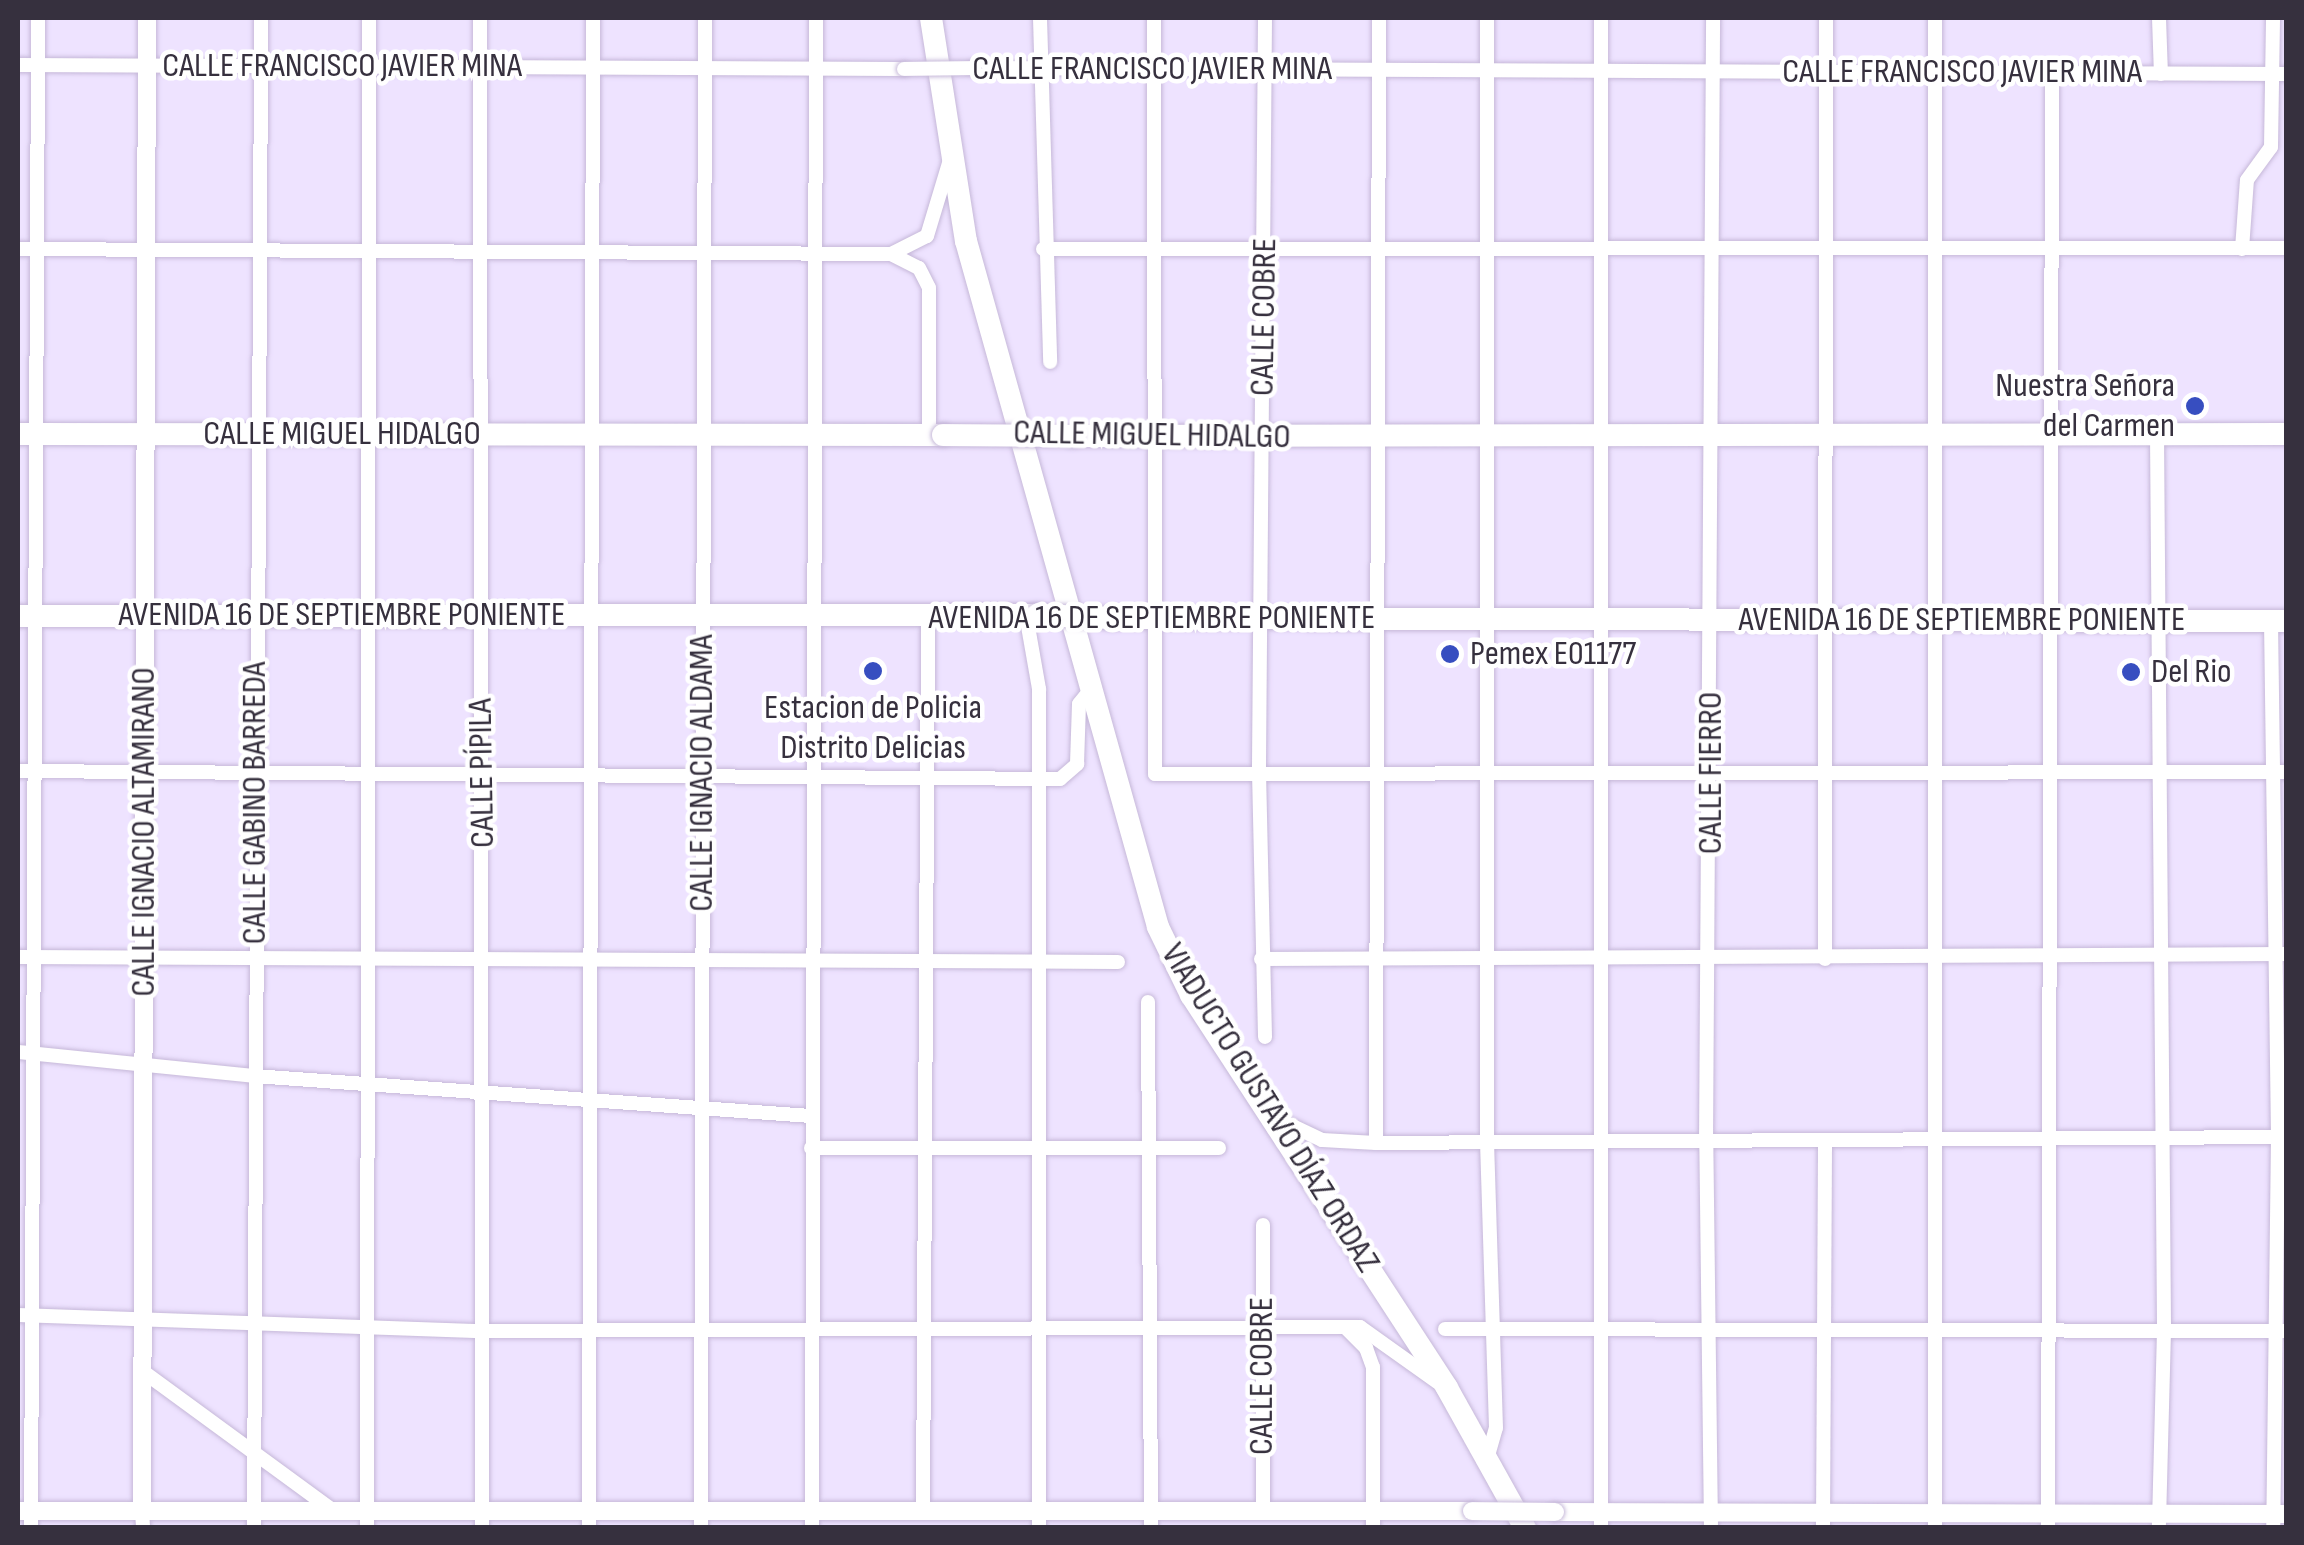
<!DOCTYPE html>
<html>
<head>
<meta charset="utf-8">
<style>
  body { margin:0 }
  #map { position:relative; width:2304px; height:1545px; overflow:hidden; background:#eee3ff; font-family:"Sofia Sans Condensed",sans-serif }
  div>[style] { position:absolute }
  .roads { filter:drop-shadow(0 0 2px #c6b8d9) drop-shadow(0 0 2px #c6b8d9) }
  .minor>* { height:14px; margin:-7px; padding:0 7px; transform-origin:7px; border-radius:7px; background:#fff }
  .tertiary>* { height:18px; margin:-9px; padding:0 9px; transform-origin:9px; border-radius:9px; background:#fff }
  .primary>* { height:22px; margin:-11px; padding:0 11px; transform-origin:11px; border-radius:11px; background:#fff }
  .bridges { filter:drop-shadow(0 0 2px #c6b8d9) drop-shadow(0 0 2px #c6b8d9) }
  .minor-bridge>* { height:14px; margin:-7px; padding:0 7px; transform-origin:7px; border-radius:7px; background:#fff }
  .tertiary-bridge>* { height:18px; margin:-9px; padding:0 9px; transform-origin:9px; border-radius:9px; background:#fff }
  .primary-bridge>* { height:22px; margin:-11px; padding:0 11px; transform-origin:11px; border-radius:11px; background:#fff }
  .dots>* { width:28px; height:28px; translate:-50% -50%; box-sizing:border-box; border:5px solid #fff; border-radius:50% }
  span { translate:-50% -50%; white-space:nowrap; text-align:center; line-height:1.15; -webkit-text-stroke:9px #fff; paint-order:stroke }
  .street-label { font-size:35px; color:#36303e }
  .poi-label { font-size:35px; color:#36303e }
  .right { translate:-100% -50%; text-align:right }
  .left { translate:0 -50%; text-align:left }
  .frame { position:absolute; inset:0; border:20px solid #36303e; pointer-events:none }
</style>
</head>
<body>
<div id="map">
  <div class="roads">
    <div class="minor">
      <i style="left:480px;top:18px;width:1510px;rotate:89.92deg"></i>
      <i style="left:1040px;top:18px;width:344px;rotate:88.3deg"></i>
      <i style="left:1154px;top:18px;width:756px;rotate:89.92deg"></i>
      <i style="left:1155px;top:774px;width:1131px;rotate:-0.1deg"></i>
      <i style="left:1265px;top:18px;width:754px;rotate:90.46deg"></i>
      <i style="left:1259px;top:772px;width:265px;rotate:88.7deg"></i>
      <i style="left:1935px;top:18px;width:1510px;rotate:90deg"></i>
      <i style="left:2159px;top:18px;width:56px;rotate:88deg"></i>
      <i style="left:18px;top:65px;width:886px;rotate:0.26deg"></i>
      <i style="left:973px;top:68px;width:1313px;rotate:0.26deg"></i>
      <i style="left:18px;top:249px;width:873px;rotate:0.33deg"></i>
      <i style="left:891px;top:254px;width:31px;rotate:27deg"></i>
      <i style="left:919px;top:268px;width:22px;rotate:63deg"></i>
      <i style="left:929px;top:288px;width:148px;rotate:90deg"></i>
      <i style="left:1043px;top:249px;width:1243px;rotate:-0.05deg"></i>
      <i style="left:2242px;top:249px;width:69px;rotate:-85.9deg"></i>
      <i style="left:2247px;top:180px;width:41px;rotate:-54deg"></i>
      <i style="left:2271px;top:147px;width:129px;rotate:-89.1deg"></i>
      <i style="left:891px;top:254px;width:40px;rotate:-26.6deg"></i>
      <i style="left:927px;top:236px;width:79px;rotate:-73.2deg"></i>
      <i style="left:2157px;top:434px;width:897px;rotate:89.55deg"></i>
      <i style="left:2164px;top:1331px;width:197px;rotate:91.5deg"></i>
      <i style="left:1026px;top:615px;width:75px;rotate:80deg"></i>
      <i style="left:1039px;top:689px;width:839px;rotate:90deg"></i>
      <i style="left:2271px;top:621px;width:517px;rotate:89.22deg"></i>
      <i style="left:2278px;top:1138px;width:390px;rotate:90.7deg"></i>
      <i style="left:18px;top:771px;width:1042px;rotate:0.44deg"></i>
      <i style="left:1060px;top:779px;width:23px;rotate:-41deg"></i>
      <i style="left:1077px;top:764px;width:60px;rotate:-88.1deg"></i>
      <i style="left:1079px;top:704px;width:21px;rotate:-51deg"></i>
      <i style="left:18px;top:957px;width:1100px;rotate:0.26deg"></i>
      <i style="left:1261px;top:959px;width:1025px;rotate:-0.28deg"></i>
      <i style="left:1825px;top:959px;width:941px;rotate:-89.94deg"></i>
      <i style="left:1148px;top:1002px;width:526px;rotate:89.67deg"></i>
      <i style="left:18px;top:1052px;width:237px;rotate:5.8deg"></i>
      <i style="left:254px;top:1076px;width:558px;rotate:4.11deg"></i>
      <i style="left:1278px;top:1119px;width:49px;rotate:25.5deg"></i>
      <i style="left:1322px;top:1140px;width:54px;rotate:3.2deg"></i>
      <i style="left:1376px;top:1143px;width:910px;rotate:-0.38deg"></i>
      <i style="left:1376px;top:1143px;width:1125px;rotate:-89.85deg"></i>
      <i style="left:811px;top:1148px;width:408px"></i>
      <i style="left:18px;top:1315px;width:464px;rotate:2deg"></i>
      <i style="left:482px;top:1331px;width:878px;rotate:-0.26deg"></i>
      <i style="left:1360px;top:1327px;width:95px;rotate:35.5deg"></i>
      <i style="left:1345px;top:1327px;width:30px;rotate:45deg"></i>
      <i style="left:1366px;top:1348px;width:20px;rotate:70deg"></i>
      <i style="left:1373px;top:1367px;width:161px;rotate:90deg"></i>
      <i style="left:1445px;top:1329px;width:841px;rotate:0.14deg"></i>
      <i style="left:141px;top:1370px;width:240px;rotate:36.2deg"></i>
      <i style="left:1487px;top:1459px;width:32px;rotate:-74deg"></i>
      <i style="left:1496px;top:1428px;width:285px;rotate:-91.8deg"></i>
      <i style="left:1487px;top:1143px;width:1125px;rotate:-90deg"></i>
      <i style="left:142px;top:1512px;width:16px;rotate:86deg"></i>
      <i style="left:923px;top:1512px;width:895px;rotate:-89.68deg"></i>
      <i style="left:1263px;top:1512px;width:287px;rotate:-90deg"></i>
      <i style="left:31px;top:1528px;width:1510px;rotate:-89.73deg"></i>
      <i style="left:254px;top:1528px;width:1510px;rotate:-89.73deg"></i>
      <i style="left:367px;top:1528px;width:1510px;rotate:-89.92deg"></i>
      <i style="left:589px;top:1528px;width:1510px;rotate:-89.85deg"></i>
      <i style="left:701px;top:1528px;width:1510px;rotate:-89.85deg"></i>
      <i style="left:812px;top:1528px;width:1510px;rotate:-89.85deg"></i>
      <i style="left:1601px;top:1528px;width:1510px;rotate:-90deg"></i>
      <i style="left:1711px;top:1528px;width:383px;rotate:-90.7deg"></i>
      <i style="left:1706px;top:1145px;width:1127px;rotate:-89.64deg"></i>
      <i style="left:1823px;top:1528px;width:386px;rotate:-89.7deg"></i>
      <i style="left:2048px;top:1528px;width:1456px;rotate:-89.84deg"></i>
    </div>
    <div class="tertiary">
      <i style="left:18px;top:1511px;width:1454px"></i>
      <i style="left:142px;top:1512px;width:1494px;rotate:-89.81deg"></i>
      <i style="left:1555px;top:1512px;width:731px;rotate:0.16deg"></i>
    </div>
    <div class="primary">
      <i style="left:931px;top:18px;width:226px;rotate:81.1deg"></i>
      <i style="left:966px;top:241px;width:712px;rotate:74.36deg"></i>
      <i style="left:1158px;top:927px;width:76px;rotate:64.1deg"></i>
      <i style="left:1191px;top:995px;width:469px;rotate:56.9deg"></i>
      <i style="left:1447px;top:1388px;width:160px;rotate:60.9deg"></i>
      <i style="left:18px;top:434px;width:925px;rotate:0.06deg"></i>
      <i style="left:1073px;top:436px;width:1213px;rotate:-0.09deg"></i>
      <i style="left:18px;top:616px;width:1019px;rotate:-0.06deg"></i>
      <i style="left:1112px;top:618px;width:1174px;rotate:0.15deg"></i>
    </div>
  </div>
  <div class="bridges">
    <div class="minor-bridge">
      <i style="left:904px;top:69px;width:69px;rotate:-0.8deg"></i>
    </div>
    <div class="tertiary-bridge">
      <i style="left:1472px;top:1511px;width:83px;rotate:0.7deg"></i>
    </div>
    <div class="primary-bridge">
      <i style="left:943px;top:435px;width:130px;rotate:0.4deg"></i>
      <i style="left:1037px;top:615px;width:75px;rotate:2.3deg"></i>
    </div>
  </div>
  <div class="dots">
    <i style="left:2195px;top:406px;background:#374ec0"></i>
    <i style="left:1450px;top:654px;background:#374ec0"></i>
    <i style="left:873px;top:671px;background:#374ec0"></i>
    <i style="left:2131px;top:672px;background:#374ec0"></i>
  </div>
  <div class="street-label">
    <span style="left:342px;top:66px">CALLE FRANCISCO JAVIER MINA</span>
    <span style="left:1152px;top:69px">CALLE FRANCISCO JAVIER MINA</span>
    <span style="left:1962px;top:72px">CALLE FRANCISCO JAVIER MINA</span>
    <span style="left:1264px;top:317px;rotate:-89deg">CALLE COBRE</span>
    <span style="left:342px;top:434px">CALLE MIGUEL HIDALGO</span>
    <span style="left:1152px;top:435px;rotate:1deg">CALLE MIGUEL HIDALGO</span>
    <span style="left:342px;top:615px">AVENIDA 16 DE SEPTIEMBRE PONIENTE</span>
    <span style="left:1152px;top:618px">AVENIDA 16 DE SEPTIEMBRE PONIENTE</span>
    <span style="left:1962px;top:620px">AVENIDA 16 DE SEPTIEMBRE PONIENTE</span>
    <span style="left:482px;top:773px;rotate:-91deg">CALLE PÍPILA</span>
    <span style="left:702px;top:773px;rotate:-90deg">CALLE IGNACIO ALDAMA</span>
    <span style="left:1711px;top:773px;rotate:-90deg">CALLE FIERRO</span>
    <span style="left:255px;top:803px;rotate:-90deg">CALLE GABINO BARREDA</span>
    <span style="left:144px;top:832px;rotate:-90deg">CALLE IGNACIO ALTAMIRANO</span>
    <span style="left:1270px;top:1108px;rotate:58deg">VIADUCTO GUSTAVO DÍAZ ORDAZ</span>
    <span style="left:1262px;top:1376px;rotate:-90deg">CALLE COBRE</span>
  </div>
  <div class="poi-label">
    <span class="right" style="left:2175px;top:406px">Nuestra Señora<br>del Carmen</span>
    <span class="left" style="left:1470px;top:654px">Pemex E01177</span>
    <span class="left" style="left:2151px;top:672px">Del Rio</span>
    <span style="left:873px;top:728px">Estacion de Policia<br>Distrito Delicias</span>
  </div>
  <div class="frame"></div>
</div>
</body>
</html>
